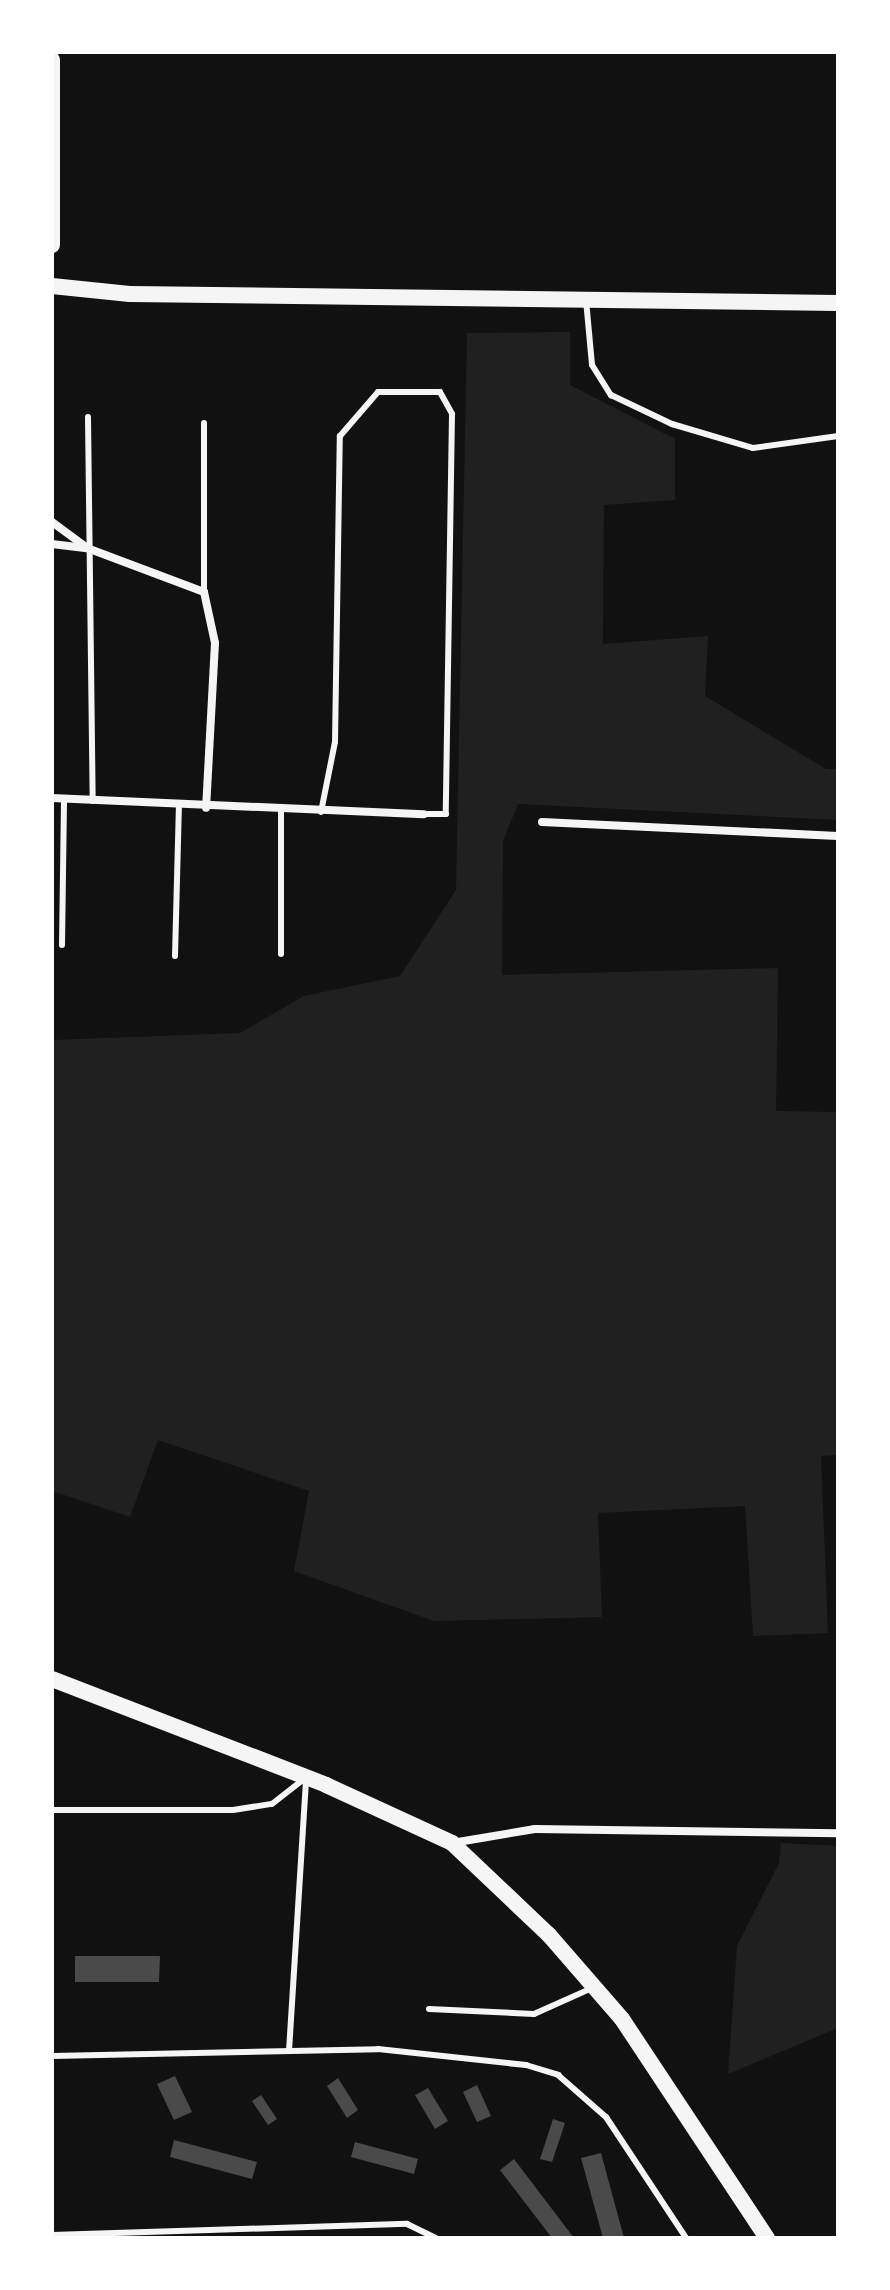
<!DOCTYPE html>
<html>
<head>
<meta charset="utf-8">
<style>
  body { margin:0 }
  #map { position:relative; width:890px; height:2290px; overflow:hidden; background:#111; font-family:Raleway,sans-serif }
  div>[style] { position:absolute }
  .green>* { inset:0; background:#202020 }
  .building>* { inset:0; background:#4a4a4a }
  .service>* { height:6px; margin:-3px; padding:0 3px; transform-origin:3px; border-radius:3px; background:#f5f5f5 }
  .minor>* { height:8px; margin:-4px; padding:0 4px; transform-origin:4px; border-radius:4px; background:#f5f5f5 }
  .secondary>* { height:16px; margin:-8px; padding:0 8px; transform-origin:8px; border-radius:8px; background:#f5f5f5 }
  span { translate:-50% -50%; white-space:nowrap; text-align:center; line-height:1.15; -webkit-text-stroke:8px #fff; paint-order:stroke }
  .frame { position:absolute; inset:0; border:54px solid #fff; pointer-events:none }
</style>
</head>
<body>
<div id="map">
  <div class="green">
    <i style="clip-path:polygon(570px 332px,570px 385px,675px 439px,675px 500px,604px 505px,603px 644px,708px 636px,705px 696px,826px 769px,838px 769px,838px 820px,518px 804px,503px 841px,502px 975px,778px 968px,776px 1111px,838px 1112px,838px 1455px,821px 1456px,828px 1633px,753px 1636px,745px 1506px,598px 1513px,602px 1617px,434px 1621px,294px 1571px,309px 1491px,158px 1440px,130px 1517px,52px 1491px,52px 1040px,240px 1033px,304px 996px,400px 976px,456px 890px,467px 333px)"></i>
    <i style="clip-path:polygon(781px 1843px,838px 1846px,838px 2028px,728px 2074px,737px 1946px,779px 1863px)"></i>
  </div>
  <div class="building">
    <i style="clip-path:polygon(75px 1956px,160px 1956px,159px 1982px,75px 1982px)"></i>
    <i style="clip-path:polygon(175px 2076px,192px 2112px,174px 2120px,157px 2084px)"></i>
    <i style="clip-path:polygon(338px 2078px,358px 2110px,347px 2118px,327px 2086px)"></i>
    <i style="clip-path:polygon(477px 2085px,491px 2116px,477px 2122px,463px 2092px)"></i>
    <i style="clip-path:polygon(428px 2088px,448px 2121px,435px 2129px,415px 2095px)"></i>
    <i style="clip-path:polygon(261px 2095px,277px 2119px,268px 2125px,252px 2101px)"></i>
    <i style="clip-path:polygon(553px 2119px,565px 2123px,552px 2162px,540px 2159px)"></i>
    <i style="clip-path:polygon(174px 2140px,257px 2162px,252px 2179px,170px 2157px)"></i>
    <i style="clip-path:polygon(355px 2142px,418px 2159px,414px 2174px,351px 2157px)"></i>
    <i style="clip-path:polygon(601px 2153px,624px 2238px,603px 2238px,581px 2158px)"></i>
    <i style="clip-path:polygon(514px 2159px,574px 2238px,552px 2238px,500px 2170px)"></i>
  </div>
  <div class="service">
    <i style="left:586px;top:300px;width:65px;rotate:84.7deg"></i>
    <i style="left:592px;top:365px;width:36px;rotate:58deg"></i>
    <i style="left:611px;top:395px;width:68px;rotate:25.4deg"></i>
    <i style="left:672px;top:424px;width:84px;rotate:16.5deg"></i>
    <i style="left:753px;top:448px;width:86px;rotate:-8deg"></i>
    <i style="left:88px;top:417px;width:384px;rotate:89.3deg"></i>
    <i style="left:204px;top:592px;width:169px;rotate:-90deg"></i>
    <i style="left:321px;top:812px;width:71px;rotate:-78.7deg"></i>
    <i style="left:335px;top:742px;width:306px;rotate:-89.1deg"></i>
    <i style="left:340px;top:436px;width:58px;rotate:-49.2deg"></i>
    <i style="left:378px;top:392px;width:62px"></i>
    <i style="left:440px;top:392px;width:25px;rotate:61deg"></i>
    <i style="left:452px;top:414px;width:400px;rotate:90.9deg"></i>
    <i style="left:446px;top:814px;width:22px;rotate:180deg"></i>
    <i style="left:62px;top:945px;width:146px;rotate:-89.2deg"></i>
    <i style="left:281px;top:954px;width:144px;rotate:-90deg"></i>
    <i style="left:175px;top:956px;width:150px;rotate:-88.5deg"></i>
    <i style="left:52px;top:1810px;width:181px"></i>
    <i style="left:233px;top:1810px;width:39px;rotate:-9deg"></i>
    <i style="left:272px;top:1804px;width:39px;rotate:-38deg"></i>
    <i style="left:429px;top:2009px;width:105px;rotate:2.7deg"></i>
    <i style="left:534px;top:2014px;width:64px;rotate:-24.1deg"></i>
    <i style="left:289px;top:2051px;width:271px;rotate:-86.4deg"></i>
    <i style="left:52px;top:2056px;width:326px;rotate:-1.2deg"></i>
    <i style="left:378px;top:2049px;width:149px;rotate:6.2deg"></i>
    <i style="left:526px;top:2065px;width:34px;rotate:17deg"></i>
    <i style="left:558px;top:2075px;width:64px;rotate:41.2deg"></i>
    <i style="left:606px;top:2117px;width:145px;rotate:56.5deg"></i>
    <i style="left:52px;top:2235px;width:355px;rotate:-1.8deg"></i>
    <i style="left:407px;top:2224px;width:32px;rotate:26deg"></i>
  </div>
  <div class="minor">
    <i style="left:52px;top:522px;width:42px;rotate:36.3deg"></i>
    <i style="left:52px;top:544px;width:35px;rotate:7deg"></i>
    <i style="left:87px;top:548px;width:125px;rotate:20.6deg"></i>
    <i style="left:204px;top:592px;width:52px;rotate:77.8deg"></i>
    <i style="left:215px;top:643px;width:165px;rotate:93.1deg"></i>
    <i style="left:52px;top:798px;width:372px;rotate:2.5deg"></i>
    <i style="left:542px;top:822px;width:296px;rotate:2.7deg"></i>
    <i style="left:452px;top:1843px;width:84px;rotate:-9.6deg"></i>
    <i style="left:535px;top:1829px;width:303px;rotate:0.8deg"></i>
  </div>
  <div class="secondary">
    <i style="left:52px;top:60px;width:185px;rotate:90deg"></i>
    <i style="left:52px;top:286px;width:78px;rotate:5.9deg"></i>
    <i style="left:130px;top:294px;width:708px;rotate:0.73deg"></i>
    <i style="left:52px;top:1679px;width:294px;rotate:21.1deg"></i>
    <i style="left:326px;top:1785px;width:139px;rotate:24.7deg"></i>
    <i style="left:452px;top:1843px;width:134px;rotate:43.5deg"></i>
    <i style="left:549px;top:1935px;width:111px;rotate:49deg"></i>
    <i style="left:622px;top:2019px;width:263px;rotate:56.5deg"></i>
  </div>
  <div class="frame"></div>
</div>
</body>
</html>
